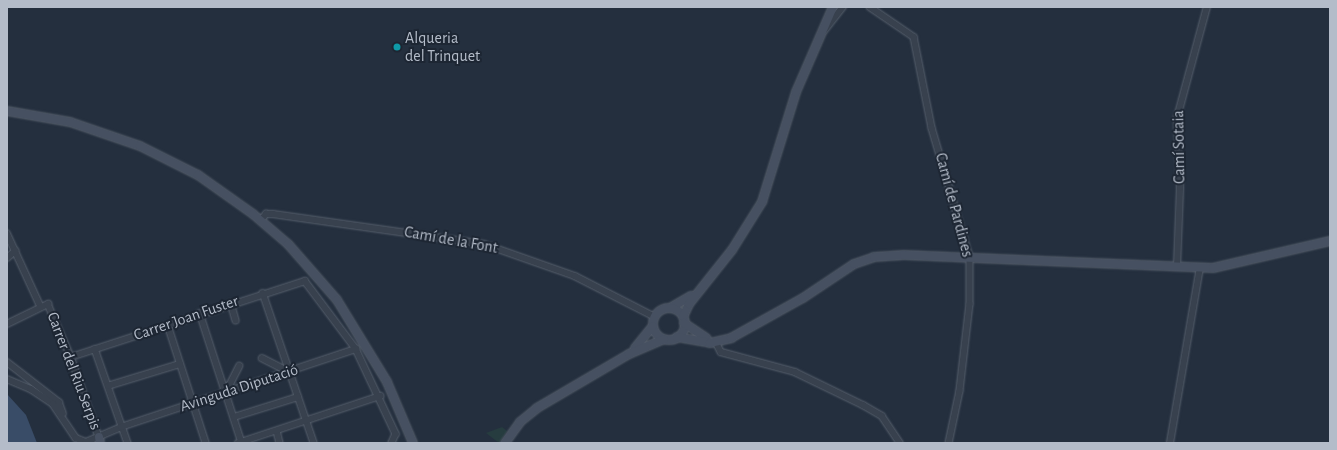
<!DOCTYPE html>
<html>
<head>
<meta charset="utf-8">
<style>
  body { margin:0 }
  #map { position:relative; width:1337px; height:450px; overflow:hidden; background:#242f3e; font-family:"Alegreya Sans",sans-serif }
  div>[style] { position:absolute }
  .green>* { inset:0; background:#263c3f }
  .water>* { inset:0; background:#394c67 }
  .roads { filter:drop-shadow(0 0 1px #565f6c) drop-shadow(0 0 1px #565f6c) }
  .street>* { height:5.5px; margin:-2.75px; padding:0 2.75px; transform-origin:2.75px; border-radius:2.75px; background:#38414e }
  .secondary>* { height:8px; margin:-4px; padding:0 4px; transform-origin:4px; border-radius:4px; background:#465061 }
  .secondary>.ring { margin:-4px; padding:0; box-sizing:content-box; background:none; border:8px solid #465061; border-radius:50% }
  .dots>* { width:11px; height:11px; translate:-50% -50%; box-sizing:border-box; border:2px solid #1d2633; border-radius:50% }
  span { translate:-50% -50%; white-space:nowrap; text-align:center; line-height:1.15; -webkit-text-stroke:4px #1d2633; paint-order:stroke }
  .poi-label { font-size:16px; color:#b4bcc9 }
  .left { translate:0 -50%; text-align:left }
  .street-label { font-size:16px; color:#b4bcc9 }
  .frame { position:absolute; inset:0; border:8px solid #b4bcc9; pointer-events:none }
</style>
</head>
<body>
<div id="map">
  <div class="green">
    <i style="clip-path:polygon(502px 427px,507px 431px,499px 443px,486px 433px)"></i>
  </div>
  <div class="water">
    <i style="clip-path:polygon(7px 394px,26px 415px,37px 443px,7px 443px)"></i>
  </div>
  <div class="roads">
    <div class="street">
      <i style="left:870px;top:7px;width:53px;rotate:34.3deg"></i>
      <i style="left:914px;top:37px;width:93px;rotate:78.8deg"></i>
      <i style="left:932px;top:128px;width:134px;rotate:73.6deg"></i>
      <i style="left:970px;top:257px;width:47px;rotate:90deg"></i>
      <i style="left:970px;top:304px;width:88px;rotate:96.6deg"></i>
      <i style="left:960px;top:391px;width:53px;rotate:101.9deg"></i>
      <i style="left:824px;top:31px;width:31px;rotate:-52deg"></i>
      <i style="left:261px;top:220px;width:8px;rotate:-50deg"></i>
      <i style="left:266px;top:214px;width:7px"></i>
      <i style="left:273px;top:214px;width:213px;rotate:8.1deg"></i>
      <i style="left:484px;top:244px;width:96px;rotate:19.4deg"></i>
      <i style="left:575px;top:276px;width:90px;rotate:27.1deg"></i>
      <i style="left:7px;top:233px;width:81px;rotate:65.3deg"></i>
      <i style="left:7px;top:258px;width:11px;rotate:-41deg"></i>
      <i style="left:1177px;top:267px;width:79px;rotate:-87.8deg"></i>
      <i style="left:1180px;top:188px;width:70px;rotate:-92.5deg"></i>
      <i style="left:1177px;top:118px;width:115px;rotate:-74.9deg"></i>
      <i style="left:263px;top:293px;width:158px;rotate:71.2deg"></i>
      <i style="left:231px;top:303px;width:18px;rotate:74deg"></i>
      <i style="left:200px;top:313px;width:137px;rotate:72.1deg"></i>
      <i style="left:7px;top:324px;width:46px;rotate:-26deg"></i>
      <i style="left:48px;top:304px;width:58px;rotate:66.5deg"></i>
      <i style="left:71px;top:357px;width:85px;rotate:70.7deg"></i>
      <i style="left:168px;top:325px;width:124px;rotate:72.1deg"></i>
      <i style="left:716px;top:342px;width:11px;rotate:63deg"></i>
      <i style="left:721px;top:352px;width:77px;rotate:15.1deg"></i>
      <i style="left:795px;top:372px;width:76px;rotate:25.9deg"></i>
      <i style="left:863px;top:405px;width:22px;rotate:30deg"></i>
      <i style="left:882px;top:416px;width:32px;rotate:56deg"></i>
      <i style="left:95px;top:349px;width:100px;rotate:70.7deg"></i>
      <i style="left:71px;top:357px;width:246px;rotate:-18deg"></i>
      <i style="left:305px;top:281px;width:85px;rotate:53.1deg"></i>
      <i style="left:356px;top:349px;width:94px;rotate:64.8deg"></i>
      <i style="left:396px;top:434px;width:10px;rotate:114deg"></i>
      <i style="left:262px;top:358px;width:31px;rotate:27deg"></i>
      <i style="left:7px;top:362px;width:66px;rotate:37.6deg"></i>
      <i style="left:59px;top:402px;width:12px;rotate:70deg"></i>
      <i style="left:7px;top:379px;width:26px;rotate:23deg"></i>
      <i style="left:31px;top:389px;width:27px;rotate:34deg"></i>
      <i style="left:53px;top:404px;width:41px;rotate:55.9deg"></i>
      <i style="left:76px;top:438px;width:11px;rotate:22deg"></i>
      <i style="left:86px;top:442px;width:38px;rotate:-23deg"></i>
      <i style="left:121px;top:427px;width:248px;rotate:-18.4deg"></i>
      <i style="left:108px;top:386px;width:75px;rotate:-17deg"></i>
      <i style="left:226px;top:392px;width:29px;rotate:-63deg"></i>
      <i style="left:234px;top:417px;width:67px;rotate:-17.4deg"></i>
      <i style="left:277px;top:431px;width:12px;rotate:76deg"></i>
      <i style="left:238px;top:443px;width:150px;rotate:-18.3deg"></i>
      <i style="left:1170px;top:443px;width:178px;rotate:-80.3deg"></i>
    </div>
    <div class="secondary">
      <i style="left:7px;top:111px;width:64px;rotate:9.9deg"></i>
      <i style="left:70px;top:122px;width:74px;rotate:18.9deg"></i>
      <i style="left:140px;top:146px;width:65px;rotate:26.6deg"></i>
      <i style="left:198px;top:175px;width:67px;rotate:35.3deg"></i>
      <i style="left:253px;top:214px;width:46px;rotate:40.6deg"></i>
      <i style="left:288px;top:244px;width:74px;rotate:48.8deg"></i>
      <i style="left:337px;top:300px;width:96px;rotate:58.6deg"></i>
      <i style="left:387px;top:382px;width:66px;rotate:66.9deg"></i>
      <i style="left:670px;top:308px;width:24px;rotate:-30deg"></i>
      <i class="ring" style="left:653px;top:308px;width:24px;height:24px"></i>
      <i style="left:683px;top:317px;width:14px;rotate:-65deg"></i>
      <i style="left:689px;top:304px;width:69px;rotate:-51.5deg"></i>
      <i style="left:732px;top:250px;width:57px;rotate:-58deg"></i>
      <i style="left:762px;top:202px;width:115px;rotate:-72.8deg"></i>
      <i style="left:796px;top:92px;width:93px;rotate:-66.5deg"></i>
      <i style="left:684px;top:323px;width:27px;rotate:34deg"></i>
      <i style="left:677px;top:337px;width:34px;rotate:10deg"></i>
      <i style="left:710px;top:343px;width:22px;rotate:-13deg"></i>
      <i style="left:731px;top:338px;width:82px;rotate:-29.1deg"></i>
      <i style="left:803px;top:298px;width:61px;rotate:-33.7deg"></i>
      <i style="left:854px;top:264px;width:21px;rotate:-19deg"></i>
      <i style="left:874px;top:257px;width:30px;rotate:-4deg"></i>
      <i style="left:904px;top:255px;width:309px;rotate:2.4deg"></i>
      <i style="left:1213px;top:268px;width:120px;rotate:-13deg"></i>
      <i style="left:635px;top:348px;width:28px;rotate:-51deg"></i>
      <i style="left:99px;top:437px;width:6px;rotate:81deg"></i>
      <i style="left:505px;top:443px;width:26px;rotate:-54deg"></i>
      <i style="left:520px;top:422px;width:22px;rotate:-39deg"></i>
      <i style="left:537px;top:408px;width:107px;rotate:-30.4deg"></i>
      <i style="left:629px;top:354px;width:38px;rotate:-23deg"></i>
    </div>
  </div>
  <div class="dots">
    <i style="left:397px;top:47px;background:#0f9aa8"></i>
  </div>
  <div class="poi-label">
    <span class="left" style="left:405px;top:47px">Alqueria<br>del Trinquet</span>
  </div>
  <div class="street-label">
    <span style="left:1179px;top:147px;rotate:-91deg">Camí Sotaia</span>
    <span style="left:954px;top:205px;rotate:75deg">Camí de Pardines</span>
    <span style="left:451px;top:240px;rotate:10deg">Camí de la Font</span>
    <span style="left:186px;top:318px;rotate:-19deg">Carrer Joan Fuster</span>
    <span style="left:74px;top:371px;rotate:69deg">Carrer del Riu Serpis</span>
    <span style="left:239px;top:388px;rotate:-18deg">Avinguda Diputació</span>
  </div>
  <div class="frame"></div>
</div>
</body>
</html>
